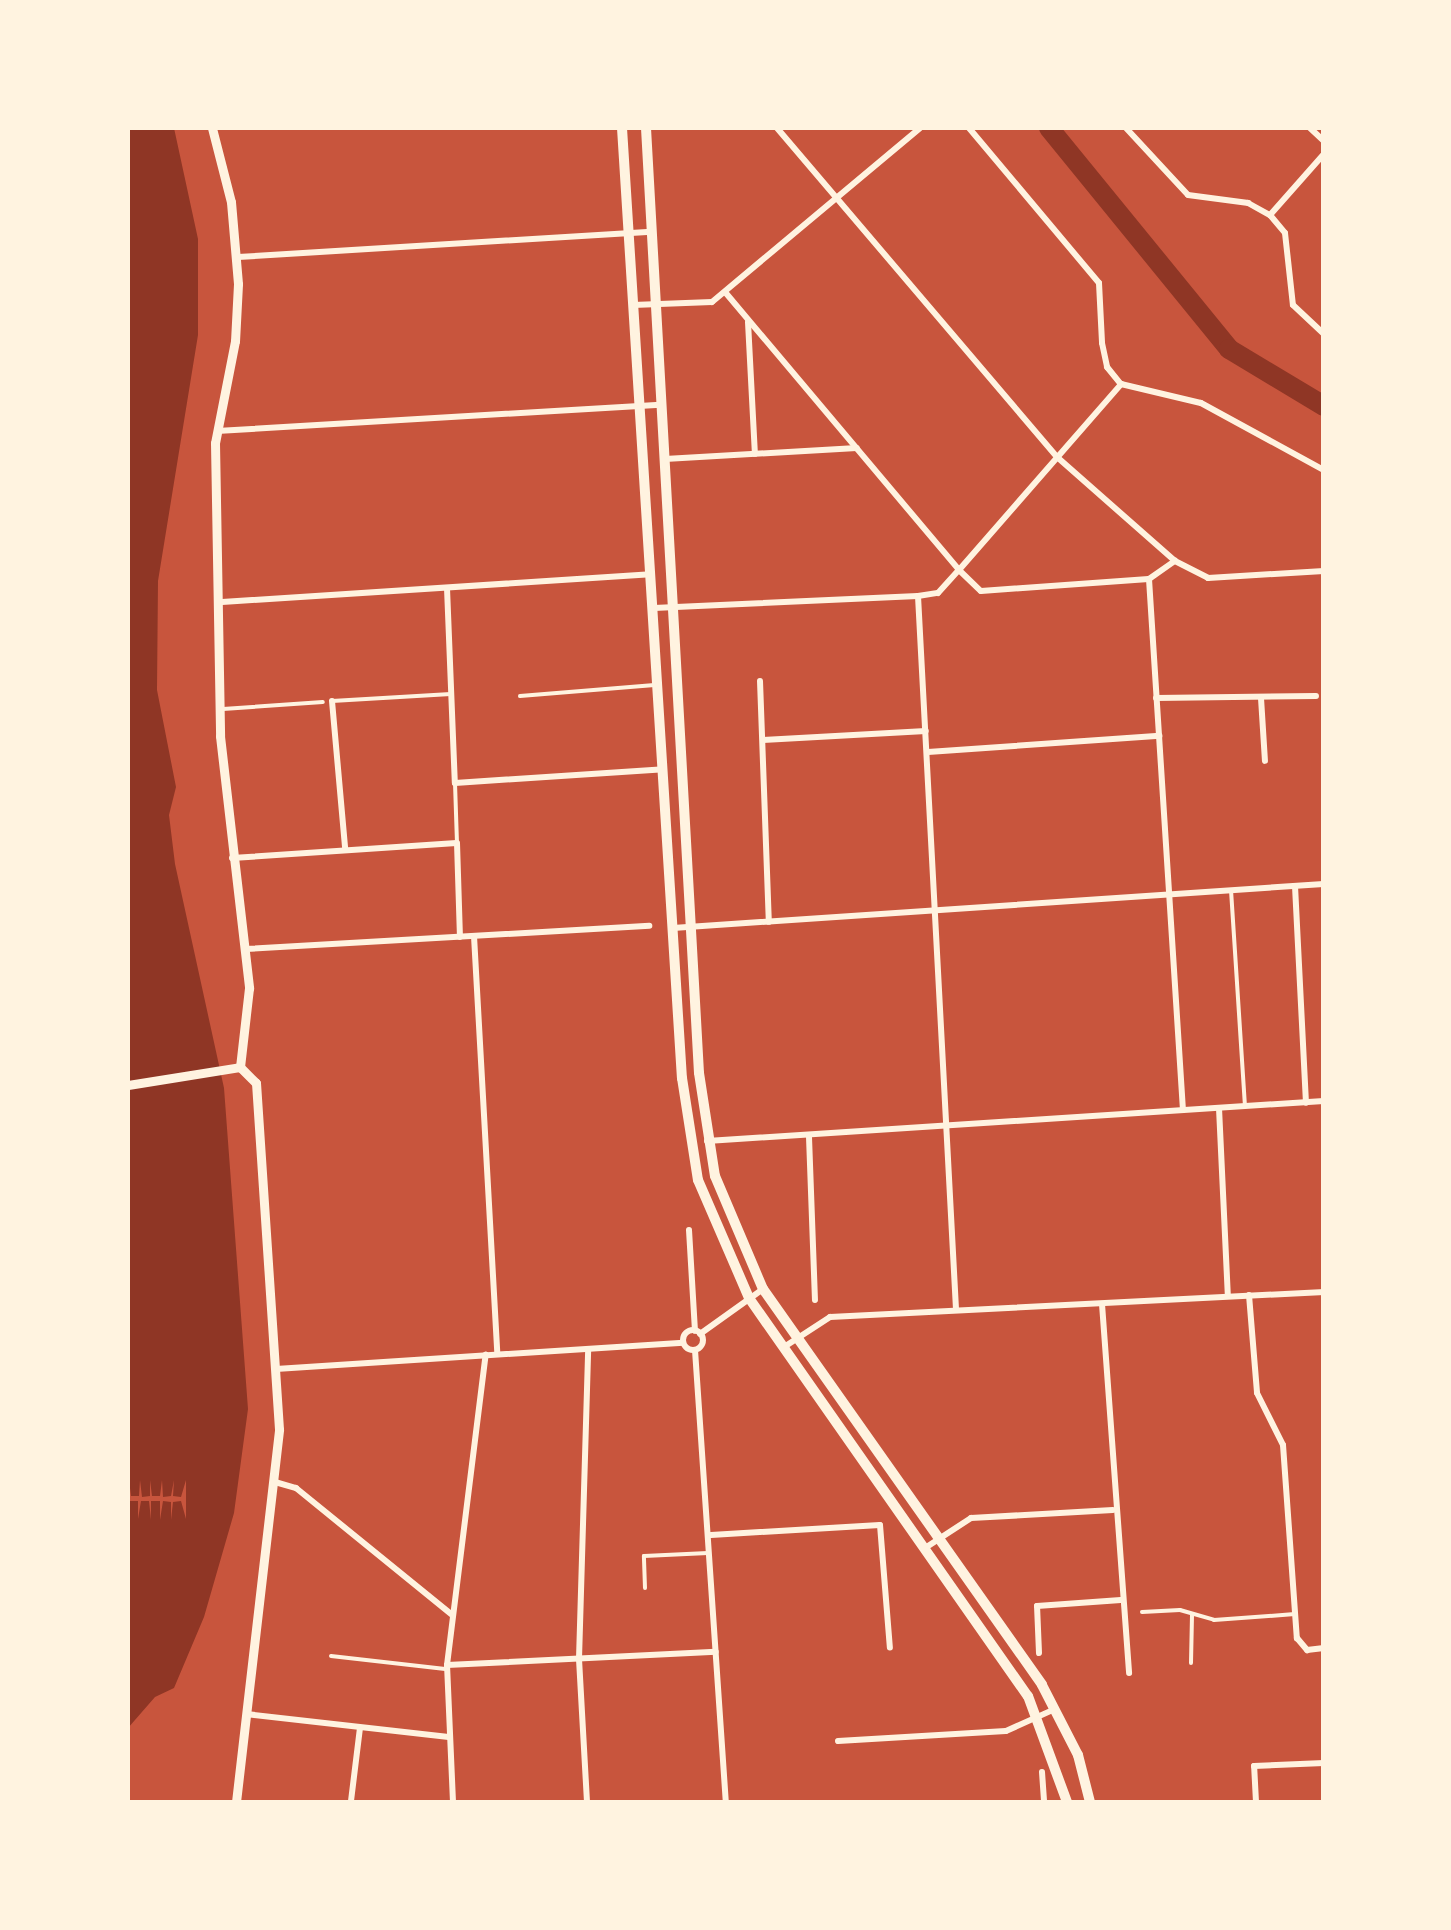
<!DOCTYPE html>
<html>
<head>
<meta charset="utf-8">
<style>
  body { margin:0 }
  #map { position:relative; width:1451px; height:1930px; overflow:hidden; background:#c8553d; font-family:Quicksand,sans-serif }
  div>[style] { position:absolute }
  .water>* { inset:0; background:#8f3625 }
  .pier>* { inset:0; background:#c8553d }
  .river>* { height:20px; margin:-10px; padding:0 10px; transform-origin:10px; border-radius:10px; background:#8f3625 }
  .service>* { height:4px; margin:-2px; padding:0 2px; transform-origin:2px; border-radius:2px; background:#fff3e0 }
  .minor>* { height:6px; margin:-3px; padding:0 3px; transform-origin:3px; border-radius:3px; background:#fff3e0 }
  .minor>.ring { margin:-3px; padding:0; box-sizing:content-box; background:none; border:6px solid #fff3e0; border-radius:50% }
  .tertiary>* { height:9px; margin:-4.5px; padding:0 4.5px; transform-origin:4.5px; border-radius:4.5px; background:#fff3e0 }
  .primary>* { height:10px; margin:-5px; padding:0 5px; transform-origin:5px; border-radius:5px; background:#fff3e0 }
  span { translate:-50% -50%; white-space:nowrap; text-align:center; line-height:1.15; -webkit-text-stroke:10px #fff3e0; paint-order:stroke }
  .frame { position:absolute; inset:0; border:130px solid #fff3e0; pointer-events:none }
</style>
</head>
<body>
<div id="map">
  <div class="water">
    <i style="clip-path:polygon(128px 128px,174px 128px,198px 239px,198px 335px,158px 581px,157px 690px,176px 787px,169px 815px,175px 864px,224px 1088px,248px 1409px,234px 1513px,204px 1617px,174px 1688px,155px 1697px,128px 1728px)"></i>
  </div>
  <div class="pier">
    <i style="clip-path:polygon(129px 1480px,131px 1496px,139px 1496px,140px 1480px,142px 1497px,150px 1496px,150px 1480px,152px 1496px,160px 1496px,162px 1480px,163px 1497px,171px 1496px,174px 1480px,173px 1496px,181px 1497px,186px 1480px,186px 1519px,181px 1501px,173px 1502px,171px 1520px,171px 1502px,163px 1501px,160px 1520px,160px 1501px,151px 1501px,151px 1520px,149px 1501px,141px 1501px,138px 1519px,138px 1501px,130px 1501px,128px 1519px)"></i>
  </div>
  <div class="river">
    <i style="left:1049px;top:128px;width:285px;rotate:50.8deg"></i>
    <i style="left:1229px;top:349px;width:111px;rotate:31deg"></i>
  </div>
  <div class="service">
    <i style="left:520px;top:696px;width:135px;rotate:-4.7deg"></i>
    <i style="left:332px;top:701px;width:119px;rotate:-3.4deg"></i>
    <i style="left:223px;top:709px;width:100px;rotate:-4deg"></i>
    <i style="left:455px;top:783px;width:60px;rotate:88.1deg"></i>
    <i style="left:1231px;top:890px;width:215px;rotate:86.3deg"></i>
    <i style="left:645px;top:1588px;width:32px;rotate:-92deg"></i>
    <i style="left:644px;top:1556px;width:64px;rotate:-2.7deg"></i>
    <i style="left:1142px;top:1612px;width:38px;rotate:-3deg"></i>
    <i style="left:1180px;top:1610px;width:35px;rotate:16deg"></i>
    <i style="left:1214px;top:1620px;width:81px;rotate:-4.2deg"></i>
    <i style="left:331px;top:1656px;width:115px;rotate:6.5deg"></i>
    <i style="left:1191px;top:1663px;width:48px;rotate:-88.8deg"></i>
  </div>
  <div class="minor">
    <i style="left:777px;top:128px;width:432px;rotate:49.6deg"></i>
    <i style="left:1057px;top:457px;width:157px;rotate:41.4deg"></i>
    <i style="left:969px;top:128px;width:202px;rotate:50deg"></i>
    <i style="left:1099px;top:283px;width:60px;rotate:87.1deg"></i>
    <i style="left:1102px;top:343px;width:25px;rotate:78deg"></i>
    <i style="left:1107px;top:367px;width:22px;rotate:51deg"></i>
    <i style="left:1126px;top:128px;width:91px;rotate:47.2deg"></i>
    <i style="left:1188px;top:195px;width:61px;rotate:7.6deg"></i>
    <i style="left:1248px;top:203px;width:25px;rotate:29deg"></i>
    <i style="left:1270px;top:215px;width:23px;rotate:50deg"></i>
    <i style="left:1285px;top:233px;width:72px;rotate:83.7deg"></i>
    <i style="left:1293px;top:305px;width:42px;rotate:43.1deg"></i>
    <i style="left:1310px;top:128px;width:19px;rotate:43deg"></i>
    <i style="left:1270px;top:215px;width:81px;rotate:-48.5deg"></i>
    <i style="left:238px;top:257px;width:414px;rotate:-3.5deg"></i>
    <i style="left:725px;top:292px;width:363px;rotate:49.9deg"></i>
    <i style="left:959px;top:570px;width:247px;rotate:-48.9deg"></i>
    <i style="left:633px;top:305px;width:79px;rotate:-2.2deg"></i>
    <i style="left:712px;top:302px;width:271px;rotate:-39.9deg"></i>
    <i style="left:748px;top:322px;width:132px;rotate:87deg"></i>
    <i style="left:1121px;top:384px;width:82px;rotate:13.4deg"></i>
    <i style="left:1201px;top:403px;width:140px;rotate:28.6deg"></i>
    <i style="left:217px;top:431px;width:444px;rotate:-3.4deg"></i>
    <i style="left:665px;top:459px;width:192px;rotate:-3.3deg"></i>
    <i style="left:1149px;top:579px;width:532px;rotate:86.34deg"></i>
    <i style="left:447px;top:588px;width:195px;rotate:87.7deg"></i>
    <i style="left:455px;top:783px;width:209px;rotate:-3.8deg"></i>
    <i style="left:918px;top:596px;width:714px;rotate:86.95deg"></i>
    <i style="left:222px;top:602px;width:429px;rotate:-3.7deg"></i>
    <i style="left:654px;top:608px;width:264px;rotate:-2.6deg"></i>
    <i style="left:918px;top:596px;width:20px;rotate:-9deg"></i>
    <i style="left:938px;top:593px;width:31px;rotate:-48deg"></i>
    <i style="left:959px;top:570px;width:30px;rotate:44deg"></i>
    <i style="left:981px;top:591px;width:168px;rotate:-4.1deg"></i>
    <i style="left:1149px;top:579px;width:32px;rotate:-35deg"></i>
    <i style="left:1175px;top:561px;width:37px;rotate:27deg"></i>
    <i style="left:1208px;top:578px;width:116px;rotate:-3.5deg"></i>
    <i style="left:760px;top:681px;width:241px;rotate:87.9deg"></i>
    <i style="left:1156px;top:698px;width:160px;rotate:-0.7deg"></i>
    <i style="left:1261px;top:698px;width:63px;rotate:86.4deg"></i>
    <i style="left:332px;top:701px;width:148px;rotate:84.9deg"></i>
    <i style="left:763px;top:740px;width:163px;rotate:-3.2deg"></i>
    <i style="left:928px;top:752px;width:232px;rotate:-4deg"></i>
    <i style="left:232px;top:858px;width:225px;rotate:-3.8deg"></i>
    <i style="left:457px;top:843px;width:94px;rotate:88.2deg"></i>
    <i style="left:1295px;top:886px;width:217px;rotate:87.1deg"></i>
    <i style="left:673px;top:928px;width:652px;rotate:-3.87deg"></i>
    <i style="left:474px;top:936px;width:418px;rotate:86.8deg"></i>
    <i style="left:246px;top:949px;width:404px;rotate:-3.3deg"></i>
    <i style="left:1219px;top:1108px;width:188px;rotate:87.3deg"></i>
    <i style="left:809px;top:1137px;width:163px;rotate:87.9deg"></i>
    <i style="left:707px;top:1141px;width:618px;rotate:-3.71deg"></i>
    <i style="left:689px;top:1230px;width:101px;rotate:86.6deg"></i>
    <i style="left:1249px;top:1295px;width:98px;rotate:85.3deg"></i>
    <i style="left:1257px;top:1393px;width:58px;rotate:63.4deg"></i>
    <i style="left:1283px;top:1445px;width:194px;rotate:85.9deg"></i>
    <i style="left:1297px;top:1638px;width:16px;rotate:50deg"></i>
    <i style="left:1307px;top:1650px;width:17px;rotate:-7deg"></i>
    <i style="left:1102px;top:1304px;width:370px;rotate:85.8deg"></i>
    <i class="ring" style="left:683px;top:1330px;width:14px;height:14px"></i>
    <i style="left:700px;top:1334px;width:77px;rotate:-35.5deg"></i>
    <i style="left:784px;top:1347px;width:55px;rotate:-33.1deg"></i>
    <i style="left:830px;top:1317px;width:495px;rotate:-2.9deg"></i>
    <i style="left:695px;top:1350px;width:453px;rotate:86.1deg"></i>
    <i style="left:276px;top:1369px;width:408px;rotate:-3.7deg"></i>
    <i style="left:275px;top:1482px;width:22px;rotate:16deg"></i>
    <i style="left:296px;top:1488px;width:200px;rotate:39.1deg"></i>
    <i style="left:711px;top:1535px;width:169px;rotate:-3.4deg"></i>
    <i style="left:880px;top:1525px;width:123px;rotate:85.4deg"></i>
    <i style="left:925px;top:1548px;width:55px;rotate:-33.1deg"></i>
    <i style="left:971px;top:1518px;width:142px;rotate:-3.2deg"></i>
    <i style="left:1039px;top:1653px;width:47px;rotate:-92.4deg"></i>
    <i style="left:1037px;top:1606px;width:84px;rotate:-4.1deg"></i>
    <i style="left:447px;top:1665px;width:269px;rotate:-2.8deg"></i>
    <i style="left:246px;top:1714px;width:204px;rotate:6.5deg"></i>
    <i style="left:838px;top:1741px;width:168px;rotate:-3.4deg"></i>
    <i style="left:1006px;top:1731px;width:54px;rotate:-24.2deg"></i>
    <i style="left:1042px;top:1772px;width:30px;rotate:86deg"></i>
    <i style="left:351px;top:1801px;width:74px;rotate:-83deg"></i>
    <i style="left:453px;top:1802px;width:137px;rotate:-92.5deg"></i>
    <i style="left:447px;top:1665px;width:313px;rotate:-82.9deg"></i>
    <i style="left:587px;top:1802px;width:143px;rotate:-93.2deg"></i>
    <i style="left:579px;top:1659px;width:310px;rotate:-88.3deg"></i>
    <i style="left:1256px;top:1802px;width:36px;rotate:-93deg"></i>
    <i style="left:1254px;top:1766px;width:70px;rotate:-2.5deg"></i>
  </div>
  <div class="tertiary">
    <i style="left:212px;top:128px;width:76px;rotate:75.6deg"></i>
    <i style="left:231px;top:202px;width:82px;rotate:85.1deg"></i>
    <i style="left:238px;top:284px;width:57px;rotate:93deg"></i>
    <i style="left:235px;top:341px;width:104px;rotate:101.1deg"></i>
    <i style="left:215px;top:443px;width:293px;rotate:89deg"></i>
    <i style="left:220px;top:736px;width:254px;rotate:83.4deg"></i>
    <i style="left:249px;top:988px;width:80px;rotate:96.5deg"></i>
    <i style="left:128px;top:1085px;width:113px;rotate:-9.1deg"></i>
    <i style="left:236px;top:1802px;width:375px;rotate:-83.4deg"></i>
    <i style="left:279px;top:1429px;width:347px;rotate:-93.8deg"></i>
    <i style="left:256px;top:1083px;width:23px;rotate:-135deg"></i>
  </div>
  <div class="primary">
    <i style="left:622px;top:128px;width:952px;rotate:86.39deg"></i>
    <i style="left:682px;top:1078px;width:103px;rotate:81.1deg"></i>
    <i style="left:698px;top:1180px;width:129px;rotate:66.6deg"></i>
    <i style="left:749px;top:1298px;width:486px;rotate:55deg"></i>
    <i style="left:1028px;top:1696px;width:113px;rotate:69.8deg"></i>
    <i style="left:646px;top:128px;width:946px;rotate:86.79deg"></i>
    <i style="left:699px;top:1073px;width:104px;rotate:81.2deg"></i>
    <i style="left:715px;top:1176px;width:123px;rotate:67deg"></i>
    <i style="left:763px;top:1289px;width:484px;rotate:54.8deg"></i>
    <i style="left:1042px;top:1685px;width:79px;rotate:62.8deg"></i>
    <i style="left:1078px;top:1755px;width:49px;rotate:75.7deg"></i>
  </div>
  <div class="frame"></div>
</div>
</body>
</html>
